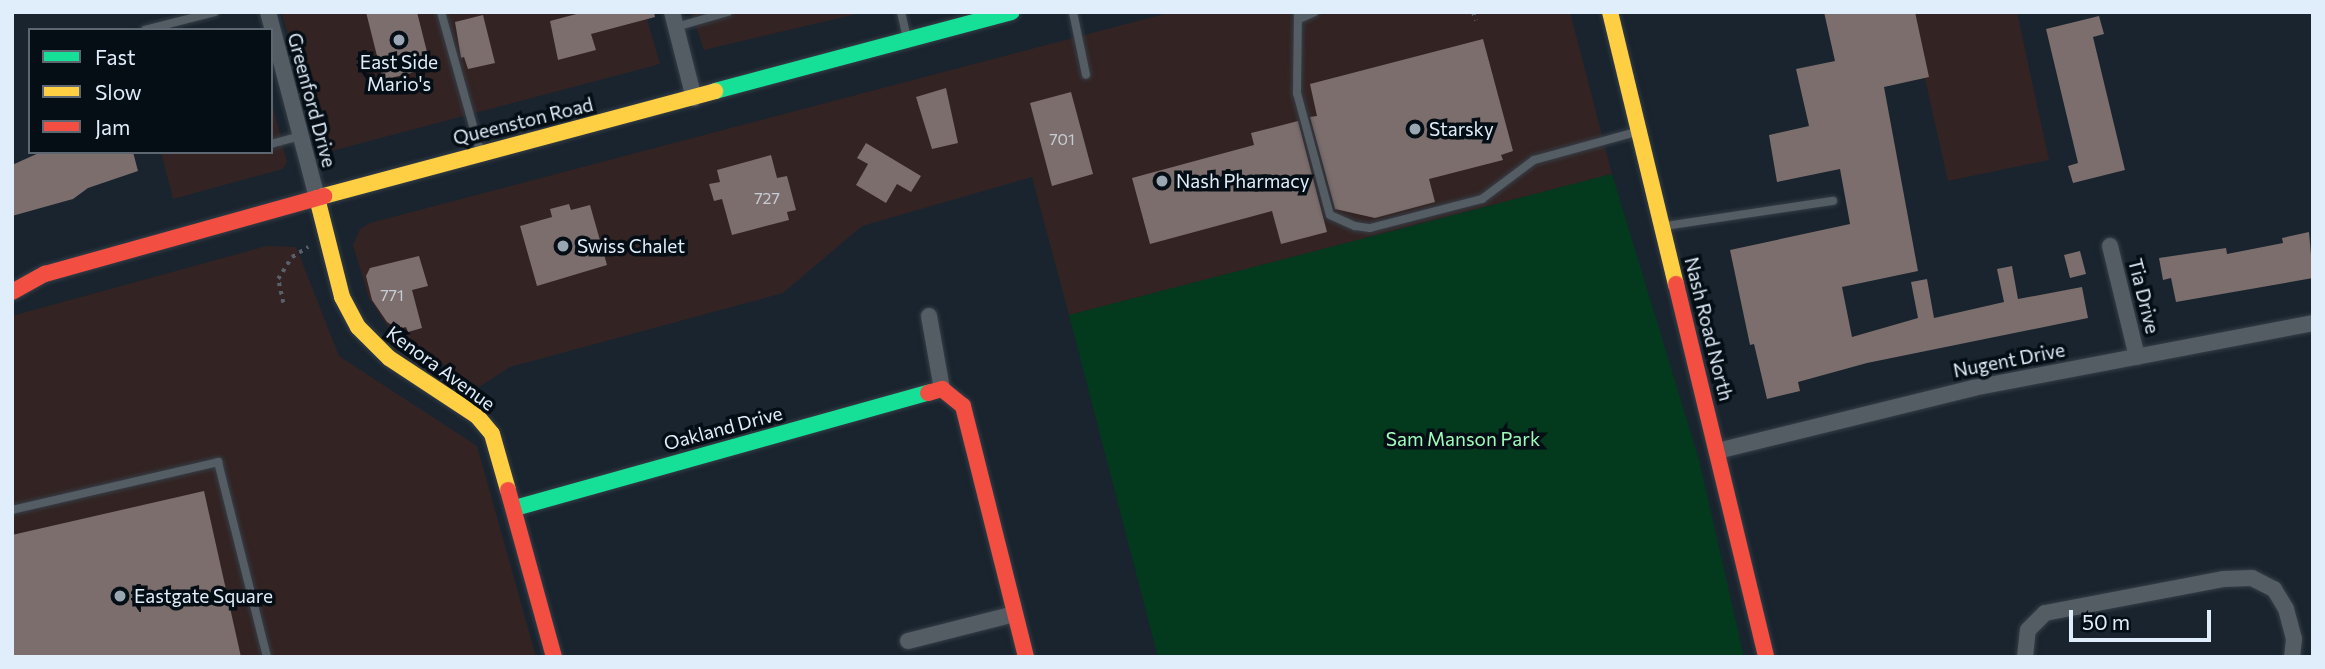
<!DOCTYPE html>
<html>
<head>
<meta charset="utf-8">
<style>
  body { margin:0 }
  #map { position:relative; width:2325px; height:669px; overflow:hidden; background:#19242e; font-family:Commissioner,sans-serif }
  div>[style] { position:absolute }
  .commercial>* { inset:0; background:#332423 }
  .green>* { inset:0; background:#033a1e }
  .building>* { inset:0; background:#7c6e6c }
  .path>* { height:3.5px; margin-top:-1.75px; transform-origin:0; background:repeating-linear-gradient(90deg,#596069 0 3.5px,transparent 0 8.5px) }
  .roads { filter:drop-shadow(0 0 2px #363e47) drop-shadow(0 0 2px #363e47) }
  .lane>* { height:8px; margin:-4px; padding:0 4px; transform-origin:4px; border-radius:4px; background:#545c64 }
  .street>* { height:16px; margin:-8px; padding:0 8px; transform-origin:8px; border-radius:8px; background:#545c64 }
  .fast>* { height:16px; margin:-8px; padding:0 8px; transform-origin:8px; border-radius:8px; background:#16e098 }
  .slow>* { height:16px; margin:-8px; padding:0 8px; transform-origin:8px; border-radius:8px; background:#ffcf43 }
  .jam>* { height:16px; margin:-8px; padding:0 8px; transform-origin:8px; border-radius:8px; background:#f24e42 }
  .dots>* { width:19px; height:19px; translate:-50% -50%; box-sizing:border-box; border:4px solid #050d15; border-radius:50% }
  span { translate:-50% -50%; white-space:nowrap; text-align:center; line-height:1.15; -webkit-text-stroke:7px #050d15; paint-order:stroke }
  .number-label { font-size:16px; color:#c7cdd6 }
  .number-label span { -webkit-text-stroke-width:0 }
  .poi-label { font-size:19px; color:#e0edfa }
  .left { translate:0 -50%; text-align:left }
  .street-label { font-size:19px; color:#e0edfa }
  .park-label { font-size:19px; color:#9ffbba }
  .frame { position:absolute; inset:0; border:14px solid #e0edfa; pointer-events:none }
  .legend { position:absolute; left:28px; top:28px; width:245px; height:126px; box-sizing:border-box; background:#050d15; border:2px solid #5d6771; margin:0; padding:9px 12px; list-style:none; font-size:21px; color:#e0edfa }
  .legend li { display:flex; align-items:center; gap:14px; height:35px }
  .legend b { width:35px; border:2px solid #5d6771 }
  .scale { position:absolute; left:2069px; top:610px; width:142px; height:32px; box-sizing:border-box; border:4px solid #e0edfa; border-top:0; padding-left:9px; font-size:21px; line-height:24px; white-space:nowrap; color:#e0edfa; -webkit-text-stroke:5px #050d15; paint-order:stroke }
</style>
</head>
<body>
<div id="map">
  <div class="commercial">
    <i style="clip-path:polygon(281px 12px,645px 12px,660px 64px,324px 153px)"></i>
    <i style="clip-path:polygon(691px 12px,865px 12px,704px 50px)"></i>
    <i style="clip-path:polygon(1172px 12px,1570px 12px,1612px 174px,1069px 315px,1032px 177px,862px 226px,783px 293px,510px 367px,479px 387px,389px 329px,369px 298px,353px 245px,360px 229px,370px 223px)"></i>
    <i style="clip-path:polygon(1910px 12px,2017px 12px,2049px 160px,1948px 181px)"></i>
    <i style="clip-path:polygon(271px 99px,287px 162px,283px 169px,173px 199px,161px 152px,271px 152px)"></i>
    <i style="clip-path:polygon(267px 246px,296px 247px,339px 356px,477px 446px,536px 657px,12px 657px,12px 316px)"></i>
  </div>
  <div class="green">
    <i style="clip-path:polygon(1612px 174px,1699px 460px,1744px 657px,1158px 657px,1069px 315px)"></i>
  </div>
  <div class="building">
    <i style="clip-path:polygon(366px 12px,417px 12px,431px 68px,383px 80px)"></i>
    <i style="clip-path:polygon(584px 12px,654px 12px,655px 17px,591px 34px,596px 50px,558px 60px,550px 21px)"></i>
    <i style="clip-path:polygon(1824px 12px,1915px 12px,1929px 77px,1884px 87px,1918px 271px,1842px 287px,1852px 337px,1918px 318px,1911px 282px,1927px 279px,1934px 318px,2004px 302px,1997px 269px,2012px 266px,2018px 299px,2082px 287px,2088px 318px,1867px 363px,1798px 382px,1800px 391px,1767px 399px,1754px 344px,1750px 345px,1730px 250px,1850px 224px,1840px 169px,1777px 182px,1769px 135px,1809px 126px,1796px 69px,1835px 61px)"></i>
    <i style="clip-path:polygon(483px 15px,495px 63px,468px 69px,464px 57px,461px 58px,455px 22px)"></i>
    <i style="clip-path:polygon(2099px 16px,2104px 34px,2093px 37px,2125px 170px,2073px 183px,2068px 166px,2078px 163px,2046px 29px)"></i>
    <i style="clip-path:polygon(1483px 39px,1513px 151px,1501px 155px,1503px 160px,1429px 179px,1435px 202px,1375px 218px,1335px 209px,1310px 117px,1317px 116px,1310px 84px)"></i>
    <i style="clip-path:polygon(946px 88px,958px 143px,932px 149px,916px 97px)"></i>
    <i style="clip-path:polygon(1071px 92px,1093px 174px,1052px 186px,1030px 103px)"></i>
    <i style="clip-path:polygon(1298px 121px,1327px 232px,1281px 244px,1272px 211px,1150px 244px,1132px 178px,1254px 145px,1251px 133px)"></i>
    <i style="clip-path:polygon(866px 143px,921px 176px,911px 192px,897px 184px,886px 203px,856px 185px,868px 164px,857px 158px)"></i>
    <i style="clip-path:polygon(41px 152px,133px 152px,138px 171px,88px 188px,73px 199px,12px 216px,12px 165px)"></i>
    <i style="clip-path:polygon(771px 155px,777px 178px,787px 176px,796px 210px,787px 212px,789px 220px,732px 235px,722px 199px,714px 201px,709px 184px,720px 182px,717px 170px)"></i>
    <i style="clip-path:polygon(569px 204px,571px 210px,590px 205px,607px 265px,537px 286px,520px 226px,552px 217px,550px 209px)"></i>
    <i style="clip-path:polygon(2309px 232px,2313px 278px,2176px 302px,2171px 278px,2163px 280px,2159px 258px,2226px 248px,2227px 254px,2283px 243px,2282px 238px)"></i>
    <i style="clip-path:polygon(2080px 251px,2086px 274px,2070px 278px,2064px 255px)"></i>
    <i style="clip-path:polygon(419px 256px,428px 286px,412px 290px,422px 328px,408px 332px,406px 327px,398px 329px,387px 322px,372px 300px,366px 276px,370px 268px)"></i>
    <i style="clip-path:polygon(204px 491px,241px 657px,12px 657px,12px 535px)"></i>
  </div>
  <div class="path">
    <i style="left:1473px;top:12px;width:9px;rotate:69deg"></i>
    <i style="left:283px;top:303px;width:25px;rotate:-102deg"></i>
    <i style="left:278px;top:279px;width:26px;rotate:-58deg"></i>
    <i style="left:292px;top:257px;width:19px;rotate:-32deg"></i>
  </div>
  <div class="roads">
    <div class="lane">
      <i style="left:441px;top:12px;width:144px;rotate:74.3deg"></i>
      <i style="left:901px;top:12px;width:26px;rotate:77deg"></i>
      <i style="left:1073px;top:12px;width:64px;rotate:78.3deg"></i>
      <i style="left:1298px;top:12px;width:81px;rotate:90.7deg"></i>
      <i style="left:1297px;top:93px;width:126px;rotate:74.9deg"></i>
      <i style="left:1330px;top:215px;width:27px;rotate:24deg"></i>
      <i style="left:1355px;top:226px;width:15px;rotate:8deg"></i>
      <i style="left:1370px;top:228px;width:116px;rotate:-14.5deg"></i>
      <i style="left:1482px;top:199px;width:65px;rotate:-36.9deg"></i>
      <i style="left:1534px;top:160px;width:106px;rotate:-15.4deg"></i>
      <i style="left:1299px;top:19px;width:17px;rotate:-24deg"></i>
      <i style="left:676px;top:27px;width:54px;rotate:-16.1deg"></i>
      <i style="left:145px;top:30px;width:72px;rotate:-14.4deg"></i>
      <i style="left:271px;top:144px;width:30px;rotate:-15deg"></i>
      <i style="left:1665px;top:226px;width:170px;rotate:-8.5deg"></i>
      <i style="left:12px;top:510px;width:212px;rotate:-13.1deg"></i>
      <i style="left:218px;top:462px;width:201px;rotate:75.9deg"></i>
    </div>
    <div class="street">
      <i style="left:268px;top:12px;width:192px;rotate:75.2deg"></i>
      <i style="left:672px;top:12px;width:89px;rotate:75.7deg"></i>
      <i style="left:2110px;top:246px;width:114px;rotate:76.3deg"></i>
      <i style="left:929px;top:316px;width:74px;rotate:79.9deg"></i>
      <i style="left:1717px;top:451px;width:264px;rotate:-13.8deg"></i>
      <i style="left:1973px;top:388px;width:346px;rotate:-10.8deg"></i>
      <i style="left:908px;top:641px;width:110px;rotate:-14.2deg"></i>
      <i style="left:2025px;top:657px;width:27px;rotate:-84deg"></i>
      <i style="left:2028px;top:630px;width:24px;rotate:-45deg"></i>
      <i style="left:2045px;top:613px;width:181px;rotate:-10.8deg"></i>
      <i style="left:2223px;top:579px;width:29px;rotate:-2deg"></i>
      <i style="left:2252px;top:578px;width:25px;rotate:27deg"></i>
      <i style="left:2274px;top:589px;width:23px;rotate:59deg"></i>
      <i style="left:2286px;top:609px;width:31px;rotate:75deg"></i>
      <i style="left:2294px;top:639px;width:18px;rotate:96deg"></i>
    </div>
    <div class="fast">
      <i style="left:715px;top:91px;width:307px;rotate:-14.9deg"></i>
      <i style="left:515px;top:508px;width:429px;rotate:-15.6deg"></i>
    </div>
    <div class="slow">
      <i style="left:1610px;top:12px;width:280px;rotate:76.4deg"></i>
      <i style="left:324px;top:196px;width:405px;rotate:-15deg"></i>
      <i style="left:317px;top:198px;width:102px;rotate:75.8deg"></i>
      <i style="left:342px;top:297px;width:34px;rotate:62deg"></i>
      <i style="left:358px;top:327px;width:44px;rotate:45deg"></i>
      <i style="left:389px;top:358px;width:105px;rotate:33.4deg"></i>
      <i style="left:477px;top:416px;width:23px;rotate:50deg"></i>
      <i style="left:492px;top:434px;width:58px;rotate:74.1deg"></i>
    </div>
    <div class="jam">
      <i style="left:1676px;top:284px;width:384px;rotate:76.4deg"></i>
      <i style="left:12px;top:292px;width:38px;rotate:-29deg"></i>
      <i style="left:45px;top:274px;width:290px;rotate:-15.6deg"></i>
      <i style="left:928px;top:393px;width:15px;rotate:-16deg"></i>
      <i style="left:942px;top:389px;width:27px;rotate:39deg"></i>
      <i style="left:963px;top:406px;width:259px;rotate:75.9deg"></i>
      <i style="left:508px;top:490px;width:173px;rotate:74.6deg"></i>
    </div>
  </div>
  <div class="dots">
    <i style="left:399px;top:40px;background:#9aa7b3"></i>
    <i style="left:1415px;top:129px;background:#9aa7b3"></i>
    <i style="left:1162px;top:181px;background:#9aa7b3"></i>
    <i style="left:563px;top:246px;background:#9aa7b3"></i>
    <i style="left:120px;top:596px;background:#9aa7b3"></i>
  </div>
  <div class="number-label">
    <span style="left:1062px;top:139px">701</span>
    <span style="left:767px;top:198px">727</span>
    <span style="left:392px;top:295px">771</span>
  </div>
  <div class="poi-label">
    <span style="left:399px;top:73px">East Side<br>Mario's</span>
    <span class="left" style="left:1429px;top:129px">Starsky</span>
    <span class="left" style="left:1176px;top:181px">Nash Pharmacy</span>
    <span class="left" style="left:577px;top:246px">Swiss Chalet</span>
    <span class="left" style="left:134px;top:596px">Eastgate Square</span>
  </div>
  <div class="street-label">
    <span style="left:312px;top:100px;rotate:75deg">Greenford Drive</span>
    <span style="left:523px;top:121px;rotate:-14deg">Queenston Road</span>
    <span style="left:2144px;top:296px;rotate:76deg">Tia Drive</span>
    <span style="left:1709px;top:329px;rotate:76deg">Nash Road North</span>
    <span style="left:2009px;top:360px;rotate:-11deg">Nugent Drive</span>
    <span style="left:441px;top:368px;rotate:36deg">Kenora Avenue</span>
    <span style="left:723px;top:428px;rotate:-15deg">Oakland Drive</span>
  </div>
  <div class="park-label">
    <span style="left:1463px;top:439px">Sam Manson Park</span>
  </div>
  <div class="frame"></div>
  <ul class="legend">
  <li><b style="height:9px;background:#16e098"></b>Fast</li>
  <li><b style="height:9px;background:#ffcf43"></b>Slow</li>
  <li><b style="height:9px;background:#f24e42"></b>Jam</li>
  </ul>
  <div class="scale">50 m</div>
</div>
</body>
</html>
